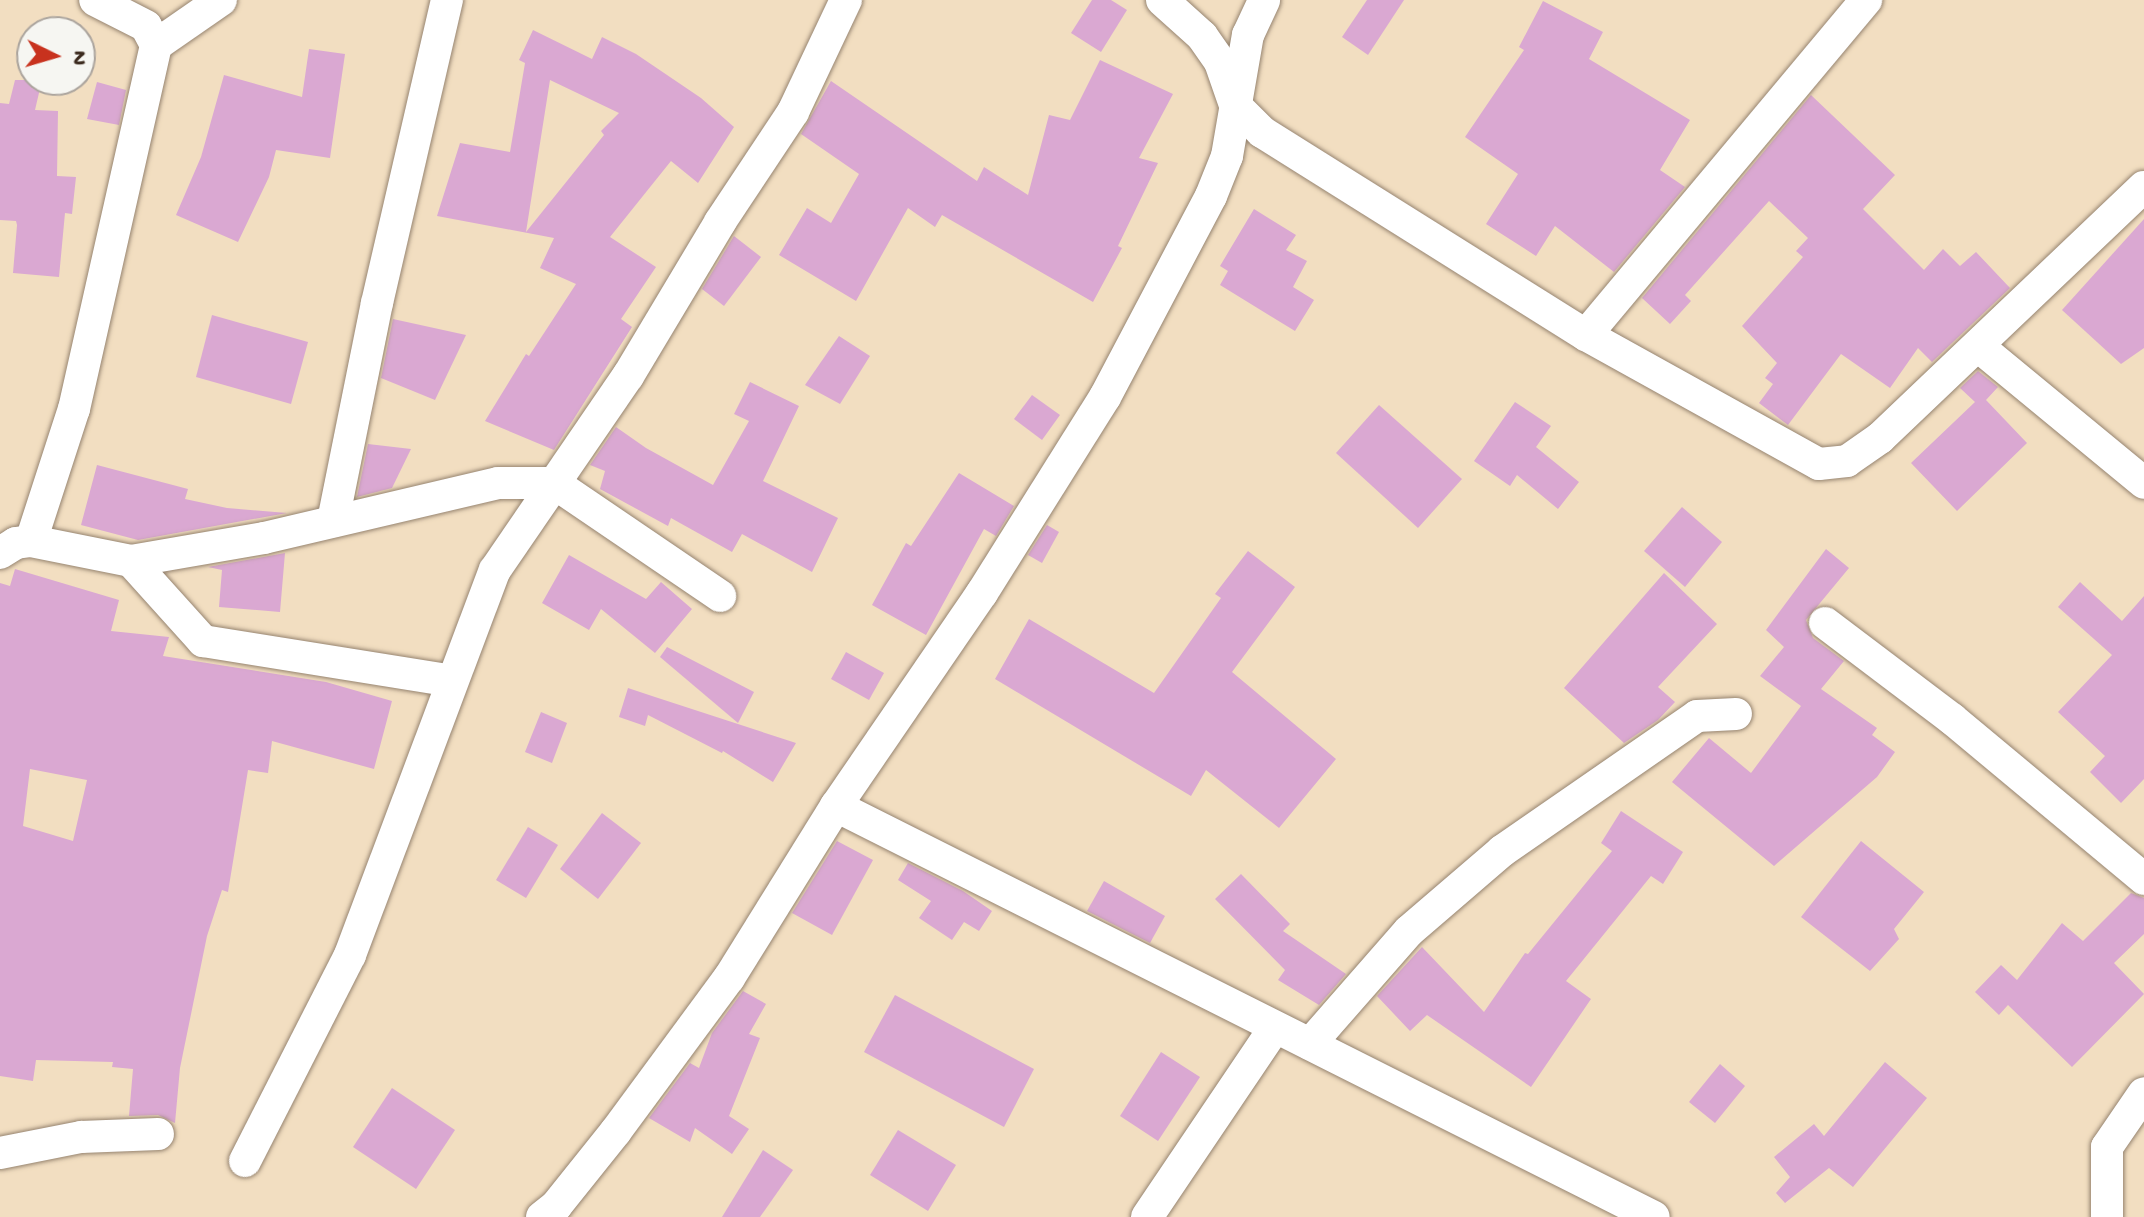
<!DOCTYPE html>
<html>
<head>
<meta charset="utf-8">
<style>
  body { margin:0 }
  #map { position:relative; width:2144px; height:1217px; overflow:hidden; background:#f2dec1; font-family:"Gochi Hand",sans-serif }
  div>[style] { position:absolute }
  .building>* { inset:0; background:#daa8d2 }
  .roads { filter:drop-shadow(0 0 2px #968470) drop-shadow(0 0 2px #968470) }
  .street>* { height:32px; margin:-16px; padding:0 16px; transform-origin:16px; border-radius:16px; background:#fff }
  span { translate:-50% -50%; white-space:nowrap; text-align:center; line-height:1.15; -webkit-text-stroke:6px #f6f6f2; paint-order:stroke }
  .north { position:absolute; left:16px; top:16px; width:80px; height:80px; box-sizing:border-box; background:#f6f6f2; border:2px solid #aba49d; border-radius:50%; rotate:95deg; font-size:22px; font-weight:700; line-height:32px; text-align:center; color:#3b2a1e }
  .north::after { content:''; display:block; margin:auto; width:28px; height:36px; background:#c8321e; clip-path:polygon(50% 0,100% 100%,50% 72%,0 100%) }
</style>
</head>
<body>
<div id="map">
  <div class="building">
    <i style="clip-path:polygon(1092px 0,1111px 0,1127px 10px,1101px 52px,1071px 33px)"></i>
    <i style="clip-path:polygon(1367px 0,1404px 0,1368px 55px,1342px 37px)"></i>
    <i style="clip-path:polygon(1543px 1px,1603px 32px,1589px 59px,1690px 120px,1660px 170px,1685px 187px,1614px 272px,1555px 226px,1536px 256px,1486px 224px,1518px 174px,1465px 137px,1524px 50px,1519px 47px)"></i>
    <i style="clip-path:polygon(evenodd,533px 30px,592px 59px,602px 37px,636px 54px,701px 98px,734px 127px,698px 183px,671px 161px,610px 237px,656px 267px,621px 319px,632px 327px,554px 450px,485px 421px,526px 354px,529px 356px,576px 284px,540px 268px,554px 238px,437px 216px,460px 143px,510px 152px,525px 63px,519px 60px,533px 30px,550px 80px,619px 113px,601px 131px,604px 135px,526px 232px,550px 80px)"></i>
    <i style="clip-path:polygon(309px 49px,345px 54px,330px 158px,276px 150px,269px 177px,238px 242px,176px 215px,201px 157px,224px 75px,302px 97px)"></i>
    <i style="clip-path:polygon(1100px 60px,1173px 94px,1139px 158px,1158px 163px,1118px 246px,1122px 248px,1093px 302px,942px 215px,935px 227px,908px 208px,856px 301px,779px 255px,807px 208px,831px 223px,859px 174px,801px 134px,831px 81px,977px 181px,984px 167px,1028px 195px,1049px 115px,1070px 120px)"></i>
    <i style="clip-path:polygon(15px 80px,42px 80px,35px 110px,58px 111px,57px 176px,76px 177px,72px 214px,65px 213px,59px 277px,13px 273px,17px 225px,16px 221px,0 220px,0 103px,9px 104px)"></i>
    <i style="clip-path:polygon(97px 82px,126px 90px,119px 125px,87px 119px)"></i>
    <i style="clip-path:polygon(1811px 95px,1895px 175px,1863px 209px,1924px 270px,1943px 249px,1960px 266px,1976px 252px,2010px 288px,1932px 362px,1918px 348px,1890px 388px,1841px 354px,1788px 425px,1759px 403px,1773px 384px,1765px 378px,1777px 363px,1742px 326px,1803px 257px,1796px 251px,1808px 238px,1769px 201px,1685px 295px,1691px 301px,1670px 324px,1642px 298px)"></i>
    <i style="clip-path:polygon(1254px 209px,1296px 235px,1286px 250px,1307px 261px,1293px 287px,1314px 300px,1295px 331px,1220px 285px,1228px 271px,1220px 266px)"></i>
    <i style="clip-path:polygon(2144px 219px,2144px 348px,2121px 364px,2062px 310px)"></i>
    <i style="clip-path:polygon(734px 236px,761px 257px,724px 306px,702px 289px)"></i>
    <i style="clip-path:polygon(212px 315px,308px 342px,291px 404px,196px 377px)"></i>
    <i style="clip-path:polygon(393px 319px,466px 335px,435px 400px,381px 378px)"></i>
    <i style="clip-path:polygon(839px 336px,870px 356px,840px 404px,805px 385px)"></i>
    <i style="clip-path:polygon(1978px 371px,1998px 387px,1986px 400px,2027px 443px,1957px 511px,1911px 463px,1975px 402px,1960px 388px)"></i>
    <i style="clip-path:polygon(750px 382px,799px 406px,763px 481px,838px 518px,812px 572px,742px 534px,732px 552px,671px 518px,668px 526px,600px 489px,605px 471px,590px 465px,616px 427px,646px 448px,713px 485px,749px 421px,734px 414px)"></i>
    <i style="clip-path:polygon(1032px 395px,1060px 415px,1042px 440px,1014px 419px)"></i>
    <i style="clip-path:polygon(1515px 402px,1551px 426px,1536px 447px,1579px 482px,1558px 509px,1517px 475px,1510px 486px,1474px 461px)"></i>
    <i style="clip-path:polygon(1379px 405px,1462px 479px,1418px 528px,1336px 453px)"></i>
    <i style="clip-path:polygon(368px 444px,411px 449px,392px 488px,357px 497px)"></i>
    <i style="clip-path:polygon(97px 465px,188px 489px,185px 499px,227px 508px,287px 513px,138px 540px,81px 525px)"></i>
    <i style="clip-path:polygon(959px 473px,1014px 506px,996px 536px,984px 529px,926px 635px,872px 605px,906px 543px,911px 546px)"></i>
    <i style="clip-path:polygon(1682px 507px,1722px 542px,1685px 587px,1644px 551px)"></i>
    <i style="clip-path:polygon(1047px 525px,1059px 532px,1042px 563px,1028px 555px)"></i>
    <i style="clip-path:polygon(1826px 549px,1849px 568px,1806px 620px,1813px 638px,1844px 661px,1821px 689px,1877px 728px,1872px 735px,1895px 752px,1877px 777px,1774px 866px,1672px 782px,1709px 738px,1751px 773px,1801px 706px,1760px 676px,1784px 647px,1766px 630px)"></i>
    <i style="clip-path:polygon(1248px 551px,1295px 587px,1232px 672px,1336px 759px,1279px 828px,1206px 770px,1191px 796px,995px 679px,1029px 619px,1154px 693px,1221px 598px,1215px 594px)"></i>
    <i style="clip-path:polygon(285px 553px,280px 612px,219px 607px,222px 570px,208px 567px)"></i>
    <i style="clip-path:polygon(569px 555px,646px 599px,661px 582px,692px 609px,655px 653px,601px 609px,589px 630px,542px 603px)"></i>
    <i style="clip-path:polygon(evenodd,15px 569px,119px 600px,111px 631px,169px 637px,163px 656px,326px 682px,392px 701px,374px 769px,272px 741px,268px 773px,248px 770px,228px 892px,222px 890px,207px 936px,180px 1068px,175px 1123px,158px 1115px,129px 1116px,133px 1069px,112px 1067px,113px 1062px,36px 1060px,33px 1081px,0 1076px,0 583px,10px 586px,15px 569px,30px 769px,87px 780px,73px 841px,23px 826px,30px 769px)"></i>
    <i style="clip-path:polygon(1664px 573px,1717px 624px,1658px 687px,1675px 702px,1658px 720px,1624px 743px,1564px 688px)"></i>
    <i style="clip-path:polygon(2080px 582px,2122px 621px,2144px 596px,2144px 779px,2121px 803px,2090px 772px,2105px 756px,2058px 712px,2112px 655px,2058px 607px)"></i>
    <i style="clip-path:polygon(667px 647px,754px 692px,738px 723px,660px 657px)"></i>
    <i style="clip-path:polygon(846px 652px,884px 673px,869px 700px,831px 679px)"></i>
    <i style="clip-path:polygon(628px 688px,655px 697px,796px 743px,773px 782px,723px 751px,722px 753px,648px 715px,645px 726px,619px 717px)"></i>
    <i style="clip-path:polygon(541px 712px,567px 723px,552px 763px,525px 752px)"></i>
    <i style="clip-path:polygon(1621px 811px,1683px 852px,1663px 884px,1651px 876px,1566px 981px,1591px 999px,1531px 1087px,1427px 1015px,1410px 1031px,1377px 996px,1422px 947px,1484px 1012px,1525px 953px,1528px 954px,1612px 851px,1601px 843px)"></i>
    <i style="clip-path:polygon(602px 813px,641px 843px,598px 899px,560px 869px)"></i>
    <i style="clip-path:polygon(528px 827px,558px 845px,526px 898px,496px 880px)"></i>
    <i style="clip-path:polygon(837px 841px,873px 860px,832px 935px,792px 913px)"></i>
    <i style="clip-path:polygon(1861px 841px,1924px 892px,1894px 929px,1899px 939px,1870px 971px,1801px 917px)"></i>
    <i style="clip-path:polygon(908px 863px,963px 891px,992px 911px,979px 931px,964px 922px,952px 940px,919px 918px,931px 901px,898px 880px)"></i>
    <i style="clip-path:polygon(1241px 874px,1290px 924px,1283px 931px,1346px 974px,1319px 1005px,1278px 980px,1285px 970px,1215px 899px)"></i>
    <i style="clip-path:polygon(1104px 881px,1165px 916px,1150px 943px,1087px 911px)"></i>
    <i style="clip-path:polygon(2131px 893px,2144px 898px,2144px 934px,2114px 963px,2144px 994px,2072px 1067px,2008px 1005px,1999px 1015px,1975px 992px,2001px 965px,2017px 980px,2062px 923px,2083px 941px)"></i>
    <i style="clip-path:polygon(743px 991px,766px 1004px,749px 1034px,760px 1038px,729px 1116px,749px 1129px,732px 1154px,695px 1128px,690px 1142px,649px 1118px,690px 1063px,699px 1068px,712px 1033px)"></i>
    <i style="clip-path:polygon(895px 995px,1034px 1069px,1004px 1127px,864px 1052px)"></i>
    <i style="clip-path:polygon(1161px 1052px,1200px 1077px,1158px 1141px,1120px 1116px)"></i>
    <i style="clip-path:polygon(1885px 1062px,1927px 1098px,1853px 1187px,1829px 1168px,1785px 1203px,1776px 1193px,1790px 1177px,1774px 1157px,1814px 1124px,1824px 1136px)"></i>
    <i style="clip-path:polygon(1720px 1064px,1745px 1086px,1715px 1123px,1689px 1102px)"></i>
    <i style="clip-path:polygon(392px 1088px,455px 1130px,416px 1189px,353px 1147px)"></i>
    <i style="clip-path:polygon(898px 1130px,956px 1165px,928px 1211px,870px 1175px)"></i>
    <i style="clip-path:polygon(763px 1150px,793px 1170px,760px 1217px,722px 1217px)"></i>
  </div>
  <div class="roads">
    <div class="street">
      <i style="left:1162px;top:0;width:54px;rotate:42deg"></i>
      <i style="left:1202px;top:36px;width:32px;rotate:55deg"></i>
      <i style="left:1220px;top:62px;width:46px;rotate:70.8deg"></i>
      <i style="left:1235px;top:105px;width:38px;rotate:45deg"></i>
      <i style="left:1262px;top:132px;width:382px;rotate:32.1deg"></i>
      <i style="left:1586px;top:335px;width:266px;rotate:29deg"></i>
      <i style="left:1819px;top:464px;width:28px;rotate:-6deg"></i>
      <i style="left:1847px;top:461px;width:40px;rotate:-34.9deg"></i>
      <i style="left:1880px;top:438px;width:364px;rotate:-43.6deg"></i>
      <i style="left:156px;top:45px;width:79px;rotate:-34.7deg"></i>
      <i style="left:1586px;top:335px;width:437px;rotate:-50.1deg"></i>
      <i style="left:1978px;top:346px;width:215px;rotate:39.5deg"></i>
      <i style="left:333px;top:521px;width:222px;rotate:-78.6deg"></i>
      <i style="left:377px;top:303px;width:311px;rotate:-77deg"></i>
      <i style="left:31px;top:541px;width:139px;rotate:-72deg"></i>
      <i style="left:74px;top:409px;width:373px;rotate:-77.3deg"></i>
      <i style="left:156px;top:45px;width:21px;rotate:-118deg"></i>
      <i style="left:146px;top:26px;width:57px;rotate:-153deg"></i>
      <i style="left:0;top:553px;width:19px;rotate:-32deg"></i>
      <i style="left:16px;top:543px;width:15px;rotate:-8deg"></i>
      <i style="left:31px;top:541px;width:102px;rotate:11.3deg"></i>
      <i style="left:131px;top:561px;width:135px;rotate:-9.8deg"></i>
      <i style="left:264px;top:538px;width:240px;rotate:-13.2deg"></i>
      <i style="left:498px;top:483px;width:56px"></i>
      <i style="left:554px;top:483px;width:201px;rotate:34.2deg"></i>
      <i style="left:131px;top:561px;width:108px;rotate:48deg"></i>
      <i style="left:203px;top:641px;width:252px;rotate:9.1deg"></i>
      <i style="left:1825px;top:623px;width:159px;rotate:37.1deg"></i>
      <i style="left:1952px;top:719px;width:250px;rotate:39.8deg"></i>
      <i style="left:836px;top:806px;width:915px;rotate:26.68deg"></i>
      <i style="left:1310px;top:1044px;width:150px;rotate:-48.8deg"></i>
      <i style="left:1409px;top:931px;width:123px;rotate:-40.7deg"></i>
      <i style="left:1502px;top:851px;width:237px;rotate:-34.7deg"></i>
      <i style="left:1697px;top:716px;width:39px;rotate:-3deg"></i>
      <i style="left:0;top:1153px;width:83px;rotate:-11.2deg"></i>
      <i style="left:81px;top:1137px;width:77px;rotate:-2.2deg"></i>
      <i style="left:245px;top:1161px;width:231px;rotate:-63deg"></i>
      <i style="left:350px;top:955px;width:411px;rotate:-69.4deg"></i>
      <i style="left:495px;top:570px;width:235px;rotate:-55.6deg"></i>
      <i style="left:628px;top:376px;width:179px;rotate:-59.1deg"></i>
      <i style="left:720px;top:222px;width:132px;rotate:-56.4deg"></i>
      <i style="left:793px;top:112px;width:124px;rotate:-64.7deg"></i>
      <i style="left:542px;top:1217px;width:18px;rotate:-38deg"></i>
      <i style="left:556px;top:1206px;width:96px;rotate:-51.3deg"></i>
      <i style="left:616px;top:1131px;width:190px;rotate:-53.6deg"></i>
      <i style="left:729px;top:978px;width:203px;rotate:-58.1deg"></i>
      <i style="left:836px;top:806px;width:258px;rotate:-55.6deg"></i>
      <i style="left:982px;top:593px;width:231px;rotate:-57.9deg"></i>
      <i style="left:1105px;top:397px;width:227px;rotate:-62.2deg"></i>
      <i style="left:1211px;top:196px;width:43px;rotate:-68.2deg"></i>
      <i style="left:1227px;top:156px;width:123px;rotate:-80.2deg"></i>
      <i style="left:1248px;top:35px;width:38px;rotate:-65deg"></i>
      <i style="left:1147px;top:1217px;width:229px;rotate:-56deg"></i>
      <i style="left:2107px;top:1217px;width:70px;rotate:-90deg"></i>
      <i style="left:2107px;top:1147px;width:65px;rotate:-55.6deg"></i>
    </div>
  </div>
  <div class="north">N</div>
</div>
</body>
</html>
